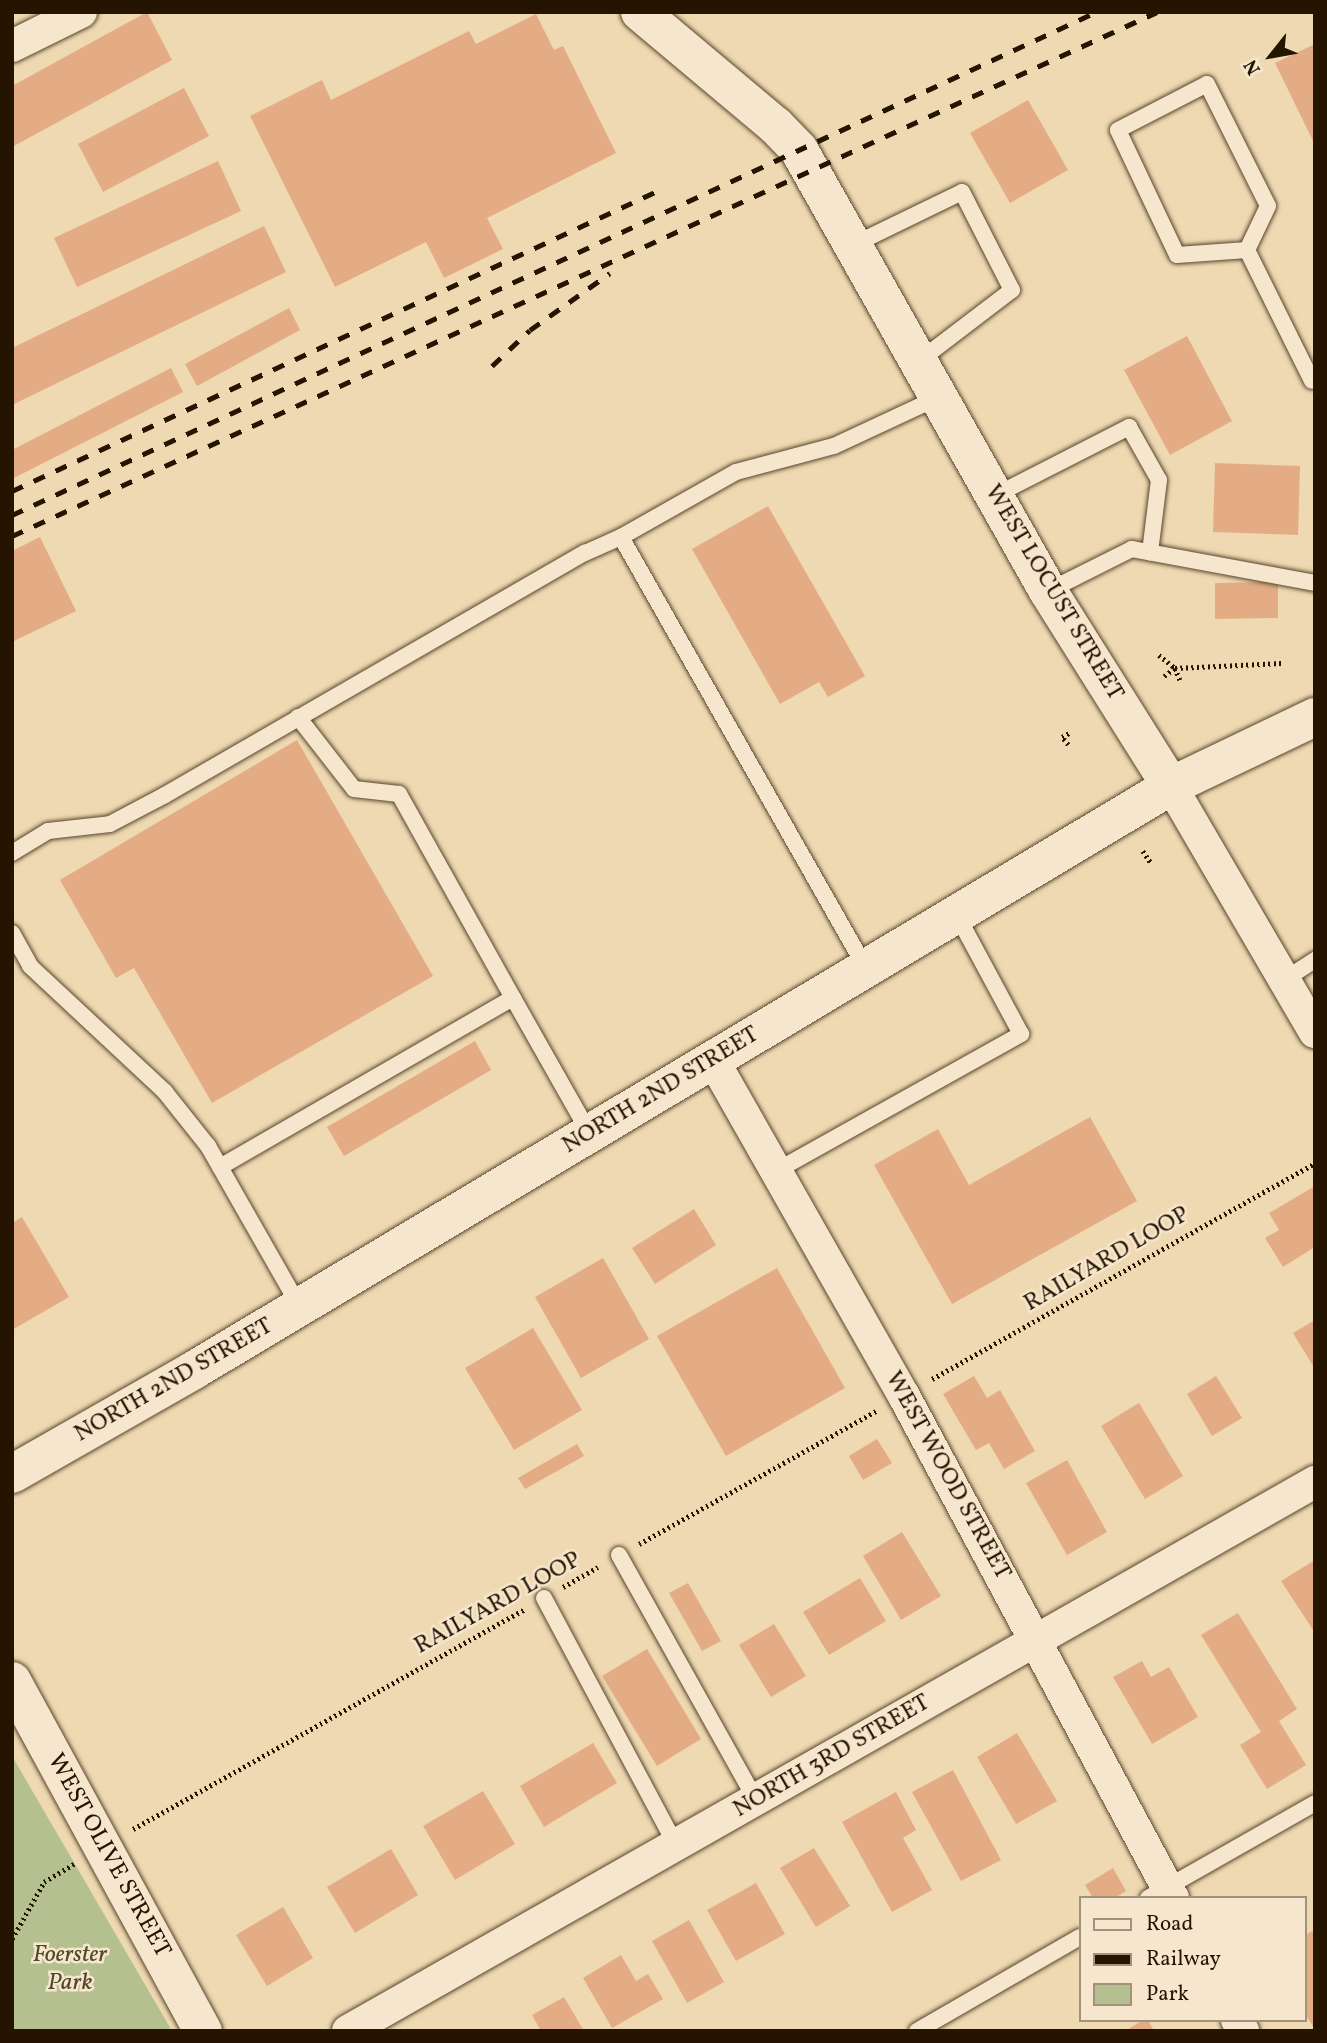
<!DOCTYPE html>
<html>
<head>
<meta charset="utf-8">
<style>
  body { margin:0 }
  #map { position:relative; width:1327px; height:2043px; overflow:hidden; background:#efd9b2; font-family:Vollkorn,serif }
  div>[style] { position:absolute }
  .green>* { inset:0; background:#b4c090 }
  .building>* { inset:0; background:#e4ac84 }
  .path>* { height:4.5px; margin-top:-2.25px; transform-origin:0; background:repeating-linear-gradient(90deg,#251500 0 2px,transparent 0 5.5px) }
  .roads { filter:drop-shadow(0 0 2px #58462c) drop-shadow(0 0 2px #58462c) }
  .lane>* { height:16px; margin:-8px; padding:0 8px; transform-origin:8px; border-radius:8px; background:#f5e6cd }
  .street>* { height:32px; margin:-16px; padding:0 16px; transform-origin:16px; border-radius:16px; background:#f5e6cd }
  .secondary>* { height:38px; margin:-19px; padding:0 19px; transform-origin:19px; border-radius:19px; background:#f5e6cd }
  .rail>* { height:5px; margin-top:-2.5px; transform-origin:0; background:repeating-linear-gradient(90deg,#251500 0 12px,transparent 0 24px) }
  span { translate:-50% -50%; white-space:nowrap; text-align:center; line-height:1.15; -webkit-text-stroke:5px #f5e6cd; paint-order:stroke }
  .street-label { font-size:24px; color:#251500 }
  .park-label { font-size:24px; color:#50482b; font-style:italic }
  .frame { position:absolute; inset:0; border:14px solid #251500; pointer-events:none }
  .legend { position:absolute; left:1079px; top:1896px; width:228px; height:126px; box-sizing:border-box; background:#f5e6cd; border:2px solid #a2927b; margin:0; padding:9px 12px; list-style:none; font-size:21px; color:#251500 }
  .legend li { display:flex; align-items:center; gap:14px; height:35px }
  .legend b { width:35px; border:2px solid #a2927b }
  .north { position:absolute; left:1236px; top:21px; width:70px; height:70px; -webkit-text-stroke:5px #f5e6cd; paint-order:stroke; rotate:239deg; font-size:19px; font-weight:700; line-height:28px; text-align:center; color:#251500 }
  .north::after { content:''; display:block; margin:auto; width:24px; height:32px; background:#251500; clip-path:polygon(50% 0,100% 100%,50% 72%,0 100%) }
</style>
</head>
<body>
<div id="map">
  <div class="green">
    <i style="clip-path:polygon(12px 1756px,172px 2031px,12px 2031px)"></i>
  </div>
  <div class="building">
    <i style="clip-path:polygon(147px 12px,172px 60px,12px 147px,12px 86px)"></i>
    <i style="clip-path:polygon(536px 14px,554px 50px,563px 46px,616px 153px,487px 218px,503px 249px,444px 278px,426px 242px,335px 287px,250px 116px,322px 80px,331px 100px,469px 31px,476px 44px)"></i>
    <i style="clip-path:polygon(1315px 44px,1315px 145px,1275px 63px)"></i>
    <i style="clip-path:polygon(184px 88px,209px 136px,103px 192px,78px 144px)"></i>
    <i style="clip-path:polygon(1028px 100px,1068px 170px,1010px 203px,970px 133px)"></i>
    <i style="clip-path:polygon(218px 161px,241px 211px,77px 287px,54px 238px)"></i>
    <i style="clip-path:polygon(264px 226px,286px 272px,12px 405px,12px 348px)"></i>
    <i style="clip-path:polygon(289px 308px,300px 330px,197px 386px,185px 364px)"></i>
    <i style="clip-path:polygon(1187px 336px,1232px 421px,1170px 455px,1124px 370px)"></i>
    <i style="clip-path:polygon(171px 368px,183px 392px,12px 479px,12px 450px)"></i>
    <i style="clip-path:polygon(1215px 463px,1300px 466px,1298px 535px,1213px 532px)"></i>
    <i style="clip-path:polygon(768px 506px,865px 676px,828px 697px,819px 682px,780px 704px,692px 549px)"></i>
    <i style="clip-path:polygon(40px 537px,76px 611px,12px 642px,12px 551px)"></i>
    <i style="clip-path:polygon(1278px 582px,1278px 618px,1215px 619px,1215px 583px)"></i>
    <i style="clip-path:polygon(297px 740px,433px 976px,212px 1103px,134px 968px,116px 978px,60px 880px)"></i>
    <i style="clip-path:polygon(475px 1041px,491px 1070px,344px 1156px,327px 1127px)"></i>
    <i style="clip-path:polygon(1090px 1117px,1137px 1201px,952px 1304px,874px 1165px,938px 1129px,969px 1185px)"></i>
    <i style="clip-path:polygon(1315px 1186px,1315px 1247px,1283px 1267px,1265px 1238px,1279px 1230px,1269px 1213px)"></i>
    <i style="clip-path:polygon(694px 1209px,716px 1245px,655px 1284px,632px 1248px)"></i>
    <i style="clip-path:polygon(22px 1217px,69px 1297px,12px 1330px,12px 1223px)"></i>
    <i style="clip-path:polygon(603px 1258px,649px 1339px,581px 1378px,535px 1297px)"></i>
    <i style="clip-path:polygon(777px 1268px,845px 1388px,726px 1456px,657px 1336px)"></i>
    <i style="clip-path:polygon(1315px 1320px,1315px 1369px,1293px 1333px)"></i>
    <i style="clip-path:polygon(533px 1328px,582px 1410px,514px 1450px,465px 1368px)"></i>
    <i style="clip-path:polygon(974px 1376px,987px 1398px,1000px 1390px,1035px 1451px,1004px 1469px,989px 1443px,976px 1450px,943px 1394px)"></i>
    <i style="clip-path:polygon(1216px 1376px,1242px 1418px,1212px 1436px,1187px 1394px)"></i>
    <i style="clip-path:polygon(1139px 1403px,1183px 1476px,1145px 1499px,1101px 1426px)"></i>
    <i style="clip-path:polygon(877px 1439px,892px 1463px,863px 1480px,849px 1456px)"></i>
    <i style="clip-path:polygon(577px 1444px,584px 1456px,525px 1489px,518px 1478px)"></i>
    <i style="clip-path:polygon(1067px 1460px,1107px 1532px,1067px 1555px,1026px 1483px)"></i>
    <i style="clip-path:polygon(902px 1532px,941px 1596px,901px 1620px,863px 1556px)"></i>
    <i style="clip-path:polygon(1315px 1560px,1315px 1633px,1281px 1581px)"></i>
    <i style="clip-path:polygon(860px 1578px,886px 1621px,829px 1655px,803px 1612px)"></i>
    <i style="clip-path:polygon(688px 1583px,721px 1641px,702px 1651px,669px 1593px)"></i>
    <i style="clip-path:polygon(1238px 1613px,1297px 1709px,1279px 1721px,1306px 1765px,1267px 1789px,1240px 1745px,1261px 1732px,1201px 1635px)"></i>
    <i style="clip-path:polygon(774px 1624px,806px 1676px,771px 1697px,739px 1645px)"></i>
    <i style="clip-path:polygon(647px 1649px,701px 1739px,657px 1766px,602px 1676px)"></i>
    <i style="clip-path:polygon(1142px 1661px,1151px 1677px,1169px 1667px,1198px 1717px,1152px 1744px,1113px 1677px)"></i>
    <i style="clip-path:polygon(1017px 1733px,1057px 1801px,1016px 1824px,977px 1757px)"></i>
    <i style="clip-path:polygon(593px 1743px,617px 1783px,544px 1827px,520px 1786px)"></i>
    <i style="clip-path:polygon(953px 1770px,1001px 1860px,961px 1881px,912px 1792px)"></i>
    <i style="clip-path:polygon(483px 1791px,515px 1844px,455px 1880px,423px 1826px)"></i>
    <i style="clip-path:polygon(896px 1792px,916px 1830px,903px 1838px,932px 1890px,892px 1912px,842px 1822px)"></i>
    <i style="clip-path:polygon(814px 1848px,850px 1906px,816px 1927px,780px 1868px)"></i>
    <i style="clip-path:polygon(391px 1849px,418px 1895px,355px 1933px,327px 1887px)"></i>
    <i style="clip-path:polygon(1113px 1868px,1126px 1891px,1115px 1898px,1093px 1898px,1085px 1885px)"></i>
    <i style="clip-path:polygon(756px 1883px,785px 1934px,736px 1961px,707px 1910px)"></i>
    <i style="clip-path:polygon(283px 1907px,313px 1958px,267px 1986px,236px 1935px)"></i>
    <i style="clip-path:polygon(689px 1920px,724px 1982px,687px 2003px,652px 1941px)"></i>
    <i style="clip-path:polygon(1312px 1931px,1315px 1935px,1315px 2030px,1304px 2012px,1304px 1936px)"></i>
    <i style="clip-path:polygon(621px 1955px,636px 1981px,648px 1974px,663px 1999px,612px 2028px,583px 1978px)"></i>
    <i style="clip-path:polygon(564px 1997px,584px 2031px,541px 2031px,532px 2015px)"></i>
    <i style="clip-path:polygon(1143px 2020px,1148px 2020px,1154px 2031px,1125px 2031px)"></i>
  </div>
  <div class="path">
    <i style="left:1159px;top:655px;width:21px;rotate:39deg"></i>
    <i style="left:1175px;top:668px;width:107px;rotate:-2.7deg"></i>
    <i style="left:1164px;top:676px;width:14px;rotate:-36deg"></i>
    <i style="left:1175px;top:668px;width:13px;rotate:67deg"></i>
    <i style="left:1068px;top:745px;width:10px;rotate:-127deg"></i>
    <i style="left:1062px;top:737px;width:10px;rotate:-29deg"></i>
    <i style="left:1143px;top:851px;width:14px;rotate:56deg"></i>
    <i style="left:932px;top:1379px;width:440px;rotate:-29.4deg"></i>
    <i style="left:639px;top:1544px;width:272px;rotate:-29.3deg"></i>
    <i style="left:563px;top:1587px;width:40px;rotate:-29.7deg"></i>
    <i style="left:133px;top:1829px;width:450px;rotate:-29.3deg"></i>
    <i style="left:12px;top:1939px;width:65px;rotate:-60.7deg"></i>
    <i style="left:44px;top:1882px;width:35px;rotate:-31deg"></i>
  </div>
  <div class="roads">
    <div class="lane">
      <i style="left:853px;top:245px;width:121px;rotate:-25.9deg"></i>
      <i style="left:962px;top:192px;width:110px;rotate:63deg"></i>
      <i style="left:1012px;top:290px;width:116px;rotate:142.7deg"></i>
      <i style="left:1247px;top:250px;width:70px;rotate:175.9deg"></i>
      <i style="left:1177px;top:255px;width:138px;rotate:-115.3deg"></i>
      <i style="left:1118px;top:130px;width:100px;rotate:-27.3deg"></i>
      <i style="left:1207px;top:84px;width:136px;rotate:63.4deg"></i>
      <i style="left:1268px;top:206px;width:49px;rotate:115.5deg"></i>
      <i style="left:1247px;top:250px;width:146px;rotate:63.6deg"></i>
      <i style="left:994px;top:496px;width:152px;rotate:-27.1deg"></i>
      <i style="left:1129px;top:427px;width:61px;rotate:60.5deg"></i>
      <i style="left:1159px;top:480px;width:73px;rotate:97.1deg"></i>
      <i style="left:621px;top:537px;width:497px;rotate:60.4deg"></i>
      <i style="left:1048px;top:591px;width:94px;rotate:-26.6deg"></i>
      <i style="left:1132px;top:549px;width:186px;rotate:10.5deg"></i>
      <i style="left:298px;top:717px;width:91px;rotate:52.1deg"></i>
      <i style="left:354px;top:789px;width:45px;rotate:6.3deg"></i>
      <i style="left:399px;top:794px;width:234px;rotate:60.8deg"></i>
      <i style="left:12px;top:853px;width:42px;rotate:-31.4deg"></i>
      <i style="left:48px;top:831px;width:62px;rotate:-6.4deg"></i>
      <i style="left:110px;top:824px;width:62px;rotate:-27.8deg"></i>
      <i style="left:165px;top:795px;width:485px;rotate:-30deg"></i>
      <i style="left:585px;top:553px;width:39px;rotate:-24deg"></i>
      <i style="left:621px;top:537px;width:132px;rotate:-29.5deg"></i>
      <i style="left:736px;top:472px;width:101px;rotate:-14.9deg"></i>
      <i style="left:834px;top:446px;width:116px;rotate:-25deg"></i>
      <i style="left:12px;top:933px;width:38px;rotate:61deg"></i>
      <i style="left:30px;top:966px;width:185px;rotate:43deg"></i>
      <i style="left:165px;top:1092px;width:69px;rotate:51.5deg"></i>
      <i style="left:208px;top:1146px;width:185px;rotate:60.3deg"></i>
      <i style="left:1284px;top:980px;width:37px;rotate:-33deg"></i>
      <i style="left:220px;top:1167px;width:338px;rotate:-30deg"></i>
      <i style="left:513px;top:998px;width:156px;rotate:60.5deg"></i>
      <i style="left:776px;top:1171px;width:281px;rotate:-29.2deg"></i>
      <i style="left:1021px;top:1034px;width:135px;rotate:-118.3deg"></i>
      <i style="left:619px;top:1555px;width:281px;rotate:60.8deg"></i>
      <i style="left:544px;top:1598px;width:280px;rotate:61.9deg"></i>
      <i style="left:1148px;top:1898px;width:192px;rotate:-29.6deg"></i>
      <i style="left:917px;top:2031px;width:188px;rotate:-30deg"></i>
    </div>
    <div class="street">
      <i style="left:12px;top:46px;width:77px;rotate:-26.2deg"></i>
      <i style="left:1171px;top:786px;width:285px;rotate:59.7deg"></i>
      <i style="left:713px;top:1060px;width:386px;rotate:60.4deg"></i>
      <i style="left:904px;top:1396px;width:570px;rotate:61.82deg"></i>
      <i style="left:1237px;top:2020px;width:13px;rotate:61deg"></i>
      <i style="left:348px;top:2031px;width:1112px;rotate:-29.59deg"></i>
    </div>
    <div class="secondary">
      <i style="left:640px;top:12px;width:177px;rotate:40deg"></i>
      <i style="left:776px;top:126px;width:33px;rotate:46deg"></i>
      <i style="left:799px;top:150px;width:506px;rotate:60.55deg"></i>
      <i style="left:1048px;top:591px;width:231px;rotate:57.8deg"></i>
      <i style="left:12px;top:1474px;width:210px;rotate:-29.7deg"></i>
      <i style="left:194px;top:1370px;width:1138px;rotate:-30.87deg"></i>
      <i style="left:1171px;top:786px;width:160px;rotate:-25.6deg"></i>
      <i style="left:12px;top:1681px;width:399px;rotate:61.4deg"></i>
    </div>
  </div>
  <div class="rail">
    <i style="left:492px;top:366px;width:52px;rotate:-43.5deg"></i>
    <i style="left:530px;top:330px;width:98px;rotate:-35.5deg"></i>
    <i style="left:12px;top:491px;width:711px;rotate:-24.94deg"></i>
    <i style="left:12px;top:515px;width:1195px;rotate:-24.89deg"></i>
    <i style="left:12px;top:536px;width:1259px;rotate:-24.59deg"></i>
  </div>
  <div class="street-label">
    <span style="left:1053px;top:593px;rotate:59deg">WEST LOCUST STREET</span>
    <span style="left:661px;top:1091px;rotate:-31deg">NORTH 2ND STREET</span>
    <span style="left:1107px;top:1260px;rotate:-30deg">RAILYARD LOOP</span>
    <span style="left:174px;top:1381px;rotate:-30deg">NORTH 2ND STREET</span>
    <span style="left:947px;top:1476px;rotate:61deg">WEST WOOD STREET</span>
    <span style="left:498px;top:1604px;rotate:-29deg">RAILYARD LOOP</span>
    <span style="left:832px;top:1757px;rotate:-30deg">NORTH 3RD STREET</span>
    <span style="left:108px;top:1856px;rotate:61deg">WEST OLIVE STREET</span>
  </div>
  <div class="park-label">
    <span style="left:70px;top:1970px">Foerster<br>Park</span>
  </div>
  <div class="frame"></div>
  <ul class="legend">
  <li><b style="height:9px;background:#f5e6cd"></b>Road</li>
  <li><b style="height:9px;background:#251500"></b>Railway</li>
  <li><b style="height:19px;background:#b4c090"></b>Park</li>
  </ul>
  <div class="north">N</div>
</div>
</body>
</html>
